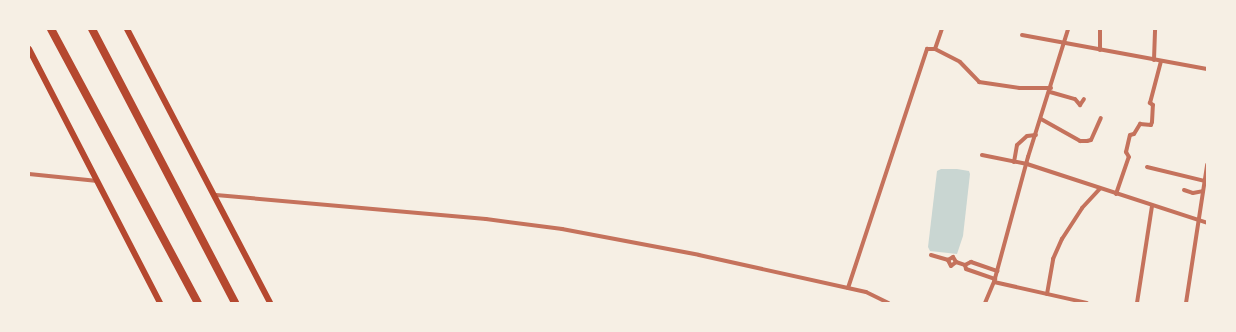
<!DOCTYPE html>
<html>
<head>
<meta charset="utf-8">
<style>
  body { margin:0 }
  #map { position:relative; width:1236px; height:332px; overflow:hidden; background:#f6efe4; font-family:"Varela Round",sans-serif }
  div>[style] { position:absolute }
  .water>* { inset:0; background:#c9d6d2 }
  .minor>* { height:4px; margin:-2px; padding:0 2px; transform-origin:2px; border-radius:2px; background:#c5725c }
  .secondary>* { height:6px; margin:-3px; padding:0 3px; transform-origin:3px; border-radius:3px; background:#b5482f }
  .motorway>* { height:8px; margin:-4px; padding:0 4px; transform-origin:4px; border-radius:4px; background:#b5482f }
  span { translate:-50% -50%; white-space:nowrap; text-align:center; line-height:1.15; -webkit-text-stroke:3px #f6efe4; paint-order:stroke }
  .frame { position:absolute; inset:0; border:30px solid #f6efe4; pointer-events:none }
</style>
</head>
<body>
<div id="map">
  <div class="water">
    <i style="clip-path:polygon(941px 169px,957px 169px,969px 171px,970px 174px,963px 236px,957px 254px,930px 251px,928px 247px,937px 171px)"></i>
  </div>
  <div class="minor">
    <i style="left:1100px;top:29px;width:21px;rotate:90deg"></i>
    <i style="left:1022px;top:35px;width:188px;rotate:10.4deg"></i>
    <i style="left:935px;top:49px;width:21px;rotate:-71deg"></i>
    <i style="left:1154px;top:60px;width:31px;rotate:-88deg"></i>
    <i style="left:1050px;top:92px;width:26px;rotate:16deg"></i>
    <i style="left:1075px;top:99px;width:8px;rotate:50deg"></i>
    <i style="left:1080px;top:105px;width:7px;rotate:-56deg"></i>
    <i style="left:1041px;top:119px;width:45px;rotate:29.4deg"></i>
    <i style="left:1080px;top:141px;width:7px"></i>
    <i style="left:1087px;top:141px;width:4px;rotate:-14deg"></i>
    <i style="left:1091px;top:140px;width:24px;rotate:-66deg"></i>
    <i style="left:982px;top:155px;width:46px;rotate:11.3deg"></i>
    <i style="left:1027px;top:164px;width:189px;rotate:18.1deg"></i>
    <i style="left:1014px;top:162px;width:17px;rotate:-80deg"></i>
    <i style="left:1017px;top:145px;width:13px;rotate:-42deg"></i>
    <i style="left:1027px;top:136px;width:9px;rotate:-6deg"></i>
    <i style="left:1147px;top:167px;width:60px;rotate:13.6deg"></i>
    <i style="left:29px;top:174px;width:69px;rotate:5.8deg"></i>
    <i style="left:1184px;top:190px;width:9px;rotate:18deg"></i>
    <i style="left:1193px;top:193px;width:10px;rotate:-11deg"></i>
    <i style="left:1116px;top:194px;width:39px;rotate:-71deg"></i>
    <i style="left:1129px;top:157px;width:6px;rotate:-121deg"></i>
    <i style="left:1126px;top:152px;width:17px;rotate:-77deg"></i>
    <i style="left:1130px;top:135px;width:4px;rotate:-14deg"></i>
    <i style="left:1134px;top:134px;width:12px;rotate:-59deg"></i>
    <i style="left:1140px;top:124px;width:11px;rotate:5deg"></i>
    <i style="left:1151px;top:125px;width:3px;rotate:-72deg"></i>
    <i style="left:1152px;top:122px;width:17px;rotate:-87deg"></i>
    <i style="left:1153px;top:105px;width:4px;rotate:-146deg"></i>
    <i style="left:1150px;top:103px;width:43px;rotate:-75.3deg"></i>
    <i style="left:216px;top:195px;width:271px;rotate:5.1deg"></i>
    <i style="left:486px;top:219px;width:77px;rotate:7.5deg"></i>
    <i style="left:562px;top:229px;width:139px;rotate:10.7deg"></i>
    <i style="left:699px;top:255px;width:171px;rotate:12.5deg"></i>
    <i style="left:866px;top:292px;width:25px;rotate:26deg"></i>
    <i style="left:931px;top:255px;width:18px;rotate:16deg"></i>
    <i style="left:956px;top:262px;width:6px;rotate:141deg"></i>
    <i style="left:951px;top:266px;width:7px;rotate:-117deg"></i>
    <i style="left:948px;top:260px;width:6px;rotate:-31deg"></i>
    <i style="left:953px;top:257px;width:6px;rotate:59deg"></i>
    <i style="left:956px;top:262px;width:9px;rotate:18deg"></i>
    <i style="left:965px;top:265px;width:4px;rotate:76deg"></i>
    <i style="left:966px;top:269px;width:31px;rotate:19deg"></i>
    <i style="left:965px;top:265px;width:7px;rotate:-27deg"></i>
    <i style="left:971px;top:262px;width:28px;rotate:19deg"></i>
    <i style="left:994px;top:282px;width:95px;rotate:12.7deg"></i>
    <i style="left:848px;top:288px;width:252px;rotate:-71.7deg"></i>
    <i style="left:927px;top:49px;width:8px"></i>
    <i style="left:935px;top:49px;width:28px;rotate:27deg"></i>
    <i style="left:960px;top:62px;width:28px;rotate:46deg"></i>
    <i style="left:979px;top:82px;width:41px;rotate:8.3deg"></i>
    <i style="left:1020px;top:88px;width:31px"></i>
    <i style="left:1047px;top:294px;width:36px;rotate:-80deg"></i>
    <i style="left:1053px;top:259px;width:22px;rotate:-66deg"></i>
    <i style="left:1062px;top:239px;width:37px;rotate:-57deg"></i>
    <i style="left:1082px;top:208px;width:26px;rotate:-47deg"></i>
    <i style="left:985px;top:303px;width:23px;rotate:-67deg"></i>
    <i style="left:994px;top:282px;width:130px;rotate:-74.8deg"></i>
    <i style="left:1028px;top:157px;width:134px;rotate:-72.6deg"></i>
    <i style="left:1137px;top:303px;width:98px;rotate:-81.2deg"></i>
    <i style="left:1186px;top:303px;width:140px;rotate:-81.3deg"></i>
  </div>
  <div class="secondary">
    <i style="left:127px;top:29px;width:309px;rotate:62.4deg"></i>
    <i style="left:29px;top:49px;width:286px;rotate:62.7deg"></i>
  </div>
  <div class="motorway">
    <i style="left:51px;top:29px;width:311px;rotate:61.8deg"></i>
    <i style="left:92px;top:29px;width:309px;rotate:62.4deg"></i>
  </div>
  <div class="frame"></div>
</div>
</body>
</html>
